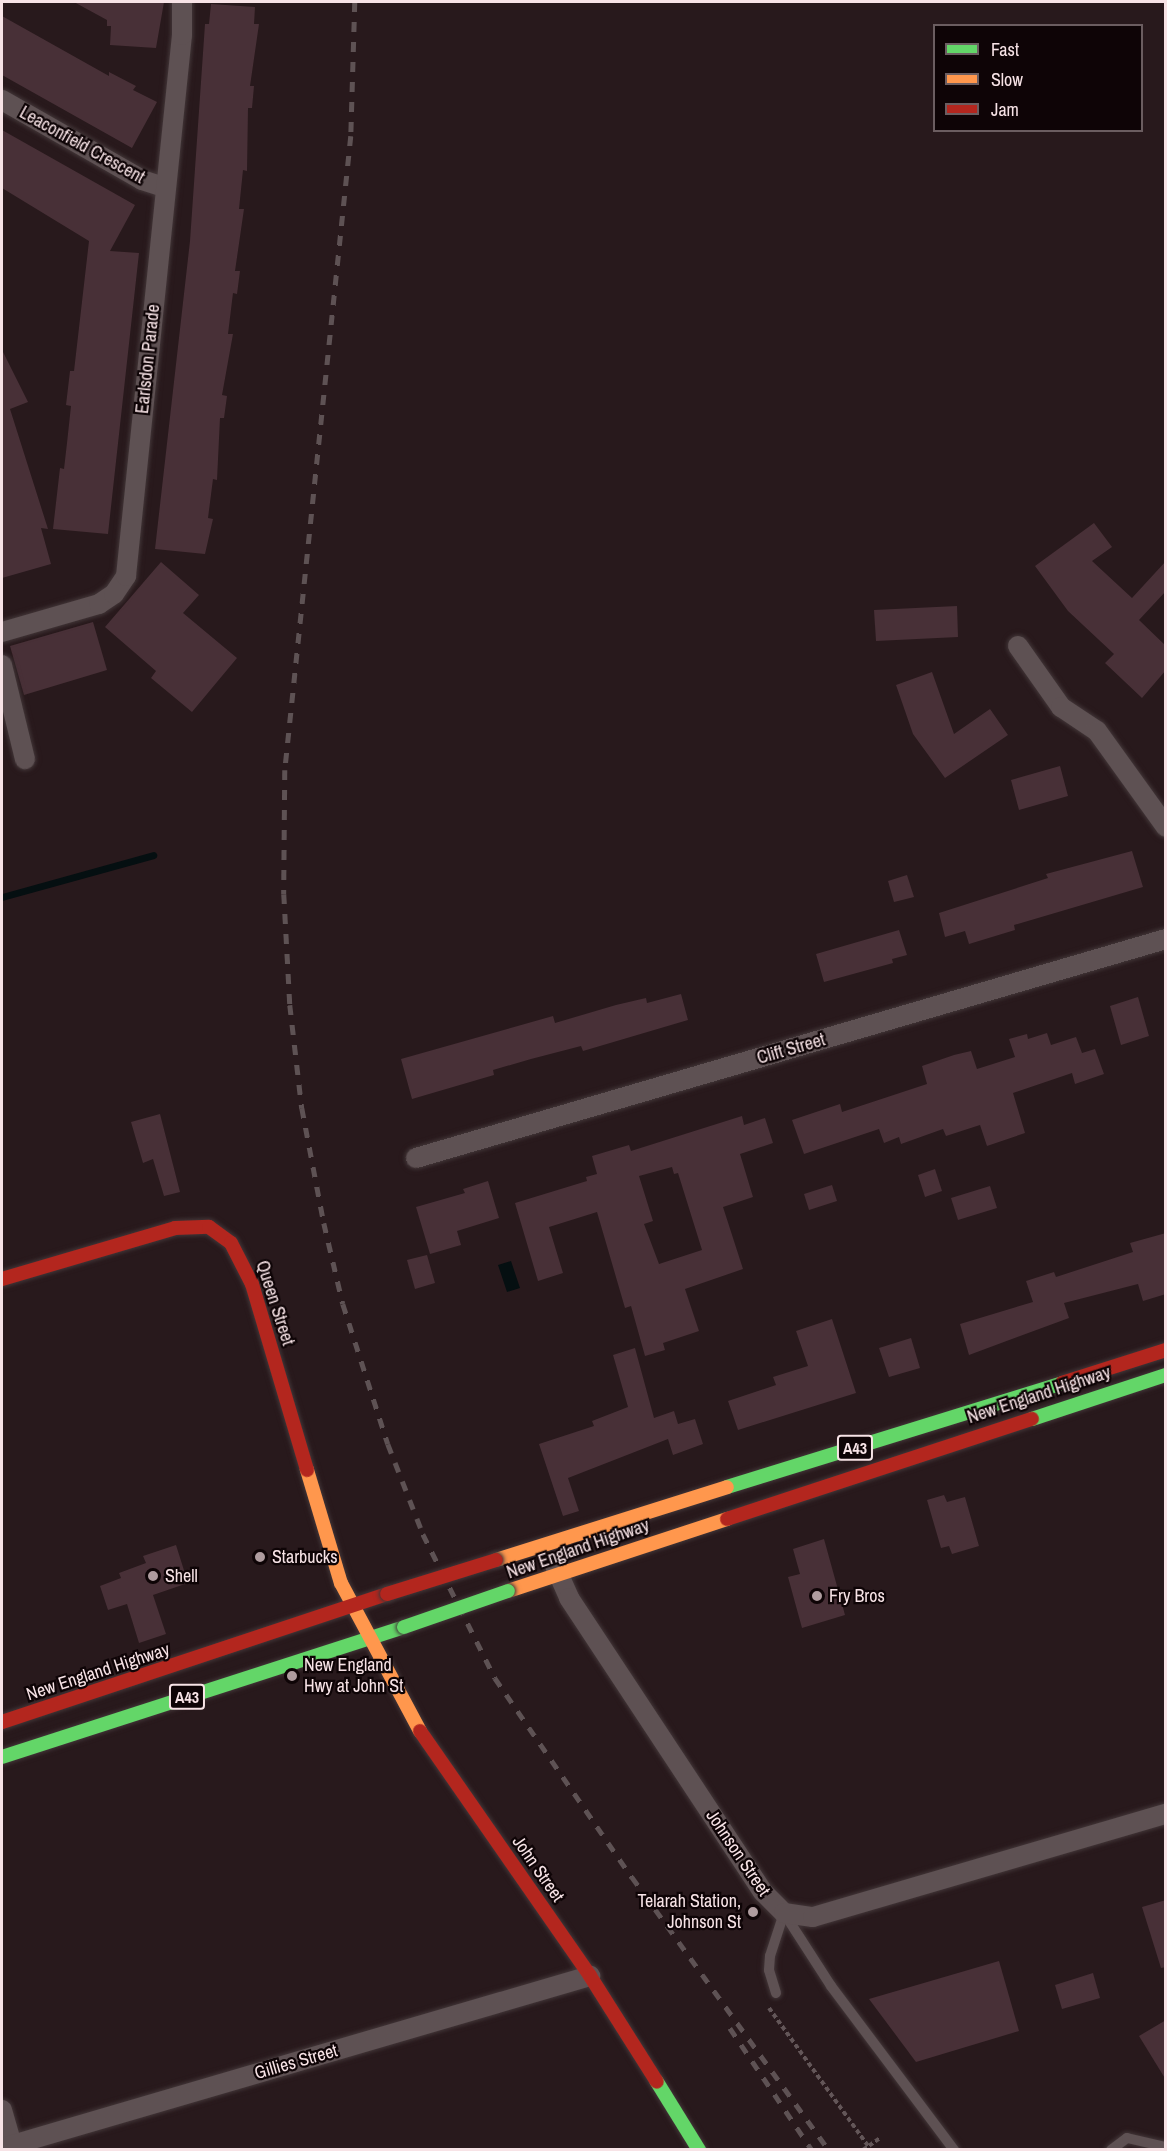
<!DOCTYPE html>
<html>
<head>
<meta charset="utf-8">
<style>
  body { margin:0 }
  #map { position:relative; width:1167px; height:2151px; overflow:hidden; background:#28191c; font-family:"Archivo Narrow",sans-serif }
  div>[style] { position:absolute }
  .water>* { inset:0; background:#050f11 }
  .stream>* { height:7px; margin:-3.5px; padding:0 3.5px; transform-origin:3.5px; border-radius:3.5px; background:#050f11 }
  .building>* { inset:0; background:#483037 }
  .path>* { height:4px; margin-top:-2px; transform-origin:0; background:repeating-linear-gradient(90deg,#635658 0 4.5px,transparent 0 7.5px) }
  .roads { filter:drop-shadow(0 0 2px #423638) drop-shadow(0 0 2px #423638) }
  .lane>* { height:10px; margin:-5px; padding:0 5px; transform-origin:5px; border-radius:5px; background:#5e5153 }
  .street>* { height:20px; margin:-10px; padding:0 10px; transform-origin:10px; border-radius:10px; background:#5e5153 }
  .fast>* { height:14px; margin:-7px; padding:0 7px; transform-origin:7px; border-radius:7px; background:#63d668 }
  .slow>* { height:14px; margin:-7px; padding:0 7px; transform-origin:7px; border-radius:7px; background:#ff974d }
  .jam>* { height:14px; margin:-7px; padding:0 7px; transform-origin:7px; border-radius:7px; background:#b3261e }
  .rail>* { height:4.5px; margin-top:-2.25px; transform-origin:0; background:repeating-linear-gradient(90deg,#5e5254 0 10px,transparent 0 20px) }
  .bridges { filter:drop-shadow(0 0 2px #423638) drop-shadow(0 0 2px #423638) }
  .fast-bridge>* { height:14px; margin:-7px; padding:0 7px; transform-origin:7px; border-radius:7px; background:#63d668 }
  .jam-bridge>* { height:14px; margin:-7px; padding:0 7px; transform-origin:7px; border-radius:7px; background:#b3261e }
  .dots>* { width:16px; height:16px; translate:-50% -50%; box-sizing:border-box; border:3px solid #0e0406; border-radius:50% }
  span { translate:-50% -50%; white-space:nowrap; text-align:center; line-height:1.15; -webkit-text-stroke:4.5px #0e0406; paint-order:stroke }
  .shield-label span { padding:2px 4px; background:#0e0406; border:2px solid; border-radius:4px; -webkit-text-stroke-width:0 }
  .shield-label { font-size:16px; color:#f7e3e6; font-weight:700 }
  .street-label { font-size:18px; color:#f7e3e6 }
  .poi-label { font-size:18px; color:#f7e3e6 }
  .left { translate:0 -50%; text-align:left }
  .right { translate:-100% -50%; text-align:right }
  .frame { position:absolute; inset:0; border:3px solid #f7e3e6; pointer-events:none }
  .legend { position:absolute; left:933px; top:24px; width:210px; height:108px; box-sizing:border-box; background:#0e0406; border:2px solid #6b5d60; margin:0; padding:8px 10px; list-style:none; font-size:18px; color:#f7e3e6 }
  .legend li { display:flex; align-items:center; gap:12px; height:30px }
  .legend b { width:30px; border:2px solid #6b5d60 }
</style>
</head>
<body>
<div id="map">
  <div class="water">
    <i style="clip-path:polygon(511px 1261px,520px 1288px,507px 1292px,498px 1265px)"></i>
  </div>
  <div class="stream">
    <i style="left:2px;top:897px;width:157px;rotate:-15.5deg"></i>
  </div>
  <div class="building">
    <i style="clip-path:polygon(74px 2px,164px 2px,156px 48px,110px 45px,111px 26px,107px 26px,107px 20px)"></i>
    <i style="clip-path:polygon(211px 4px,255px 7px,254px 24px,259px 24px,250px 86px,254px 86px,252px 108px,248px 108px,247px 171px,243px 170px,239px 209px,244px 209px,235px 271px,240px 271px,237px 294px,233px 293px,228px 334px,233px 334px,222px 395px,227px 396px,224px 418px,220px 418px,217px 480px,213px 479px,208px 518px,213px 519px,205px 554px,155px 549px,190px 241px,205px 24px,209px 24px)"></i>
    <i style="clip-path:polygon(2px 16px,109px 76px,109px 72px,136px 86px,133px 90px,157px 102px,132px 148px,2px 75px)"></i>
    <i style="clip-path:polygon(2px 130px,135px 205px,110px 251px,139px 253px,108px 534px,53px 529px,60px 468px,64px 469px,67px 443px,71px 406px,66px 405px,70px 371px,74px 371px,89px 241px,2px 188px)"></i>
    <i style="clip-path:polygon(2px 350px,28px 402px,10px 409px,48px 529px,41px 528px,51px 564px,2px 578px)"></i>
    <i style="clip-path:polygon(1094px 523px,1112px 547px,1092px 561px,1132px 598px,1166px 561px,1166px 591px,1139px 620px,1166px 646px,1166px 670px,1142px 698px,1105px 663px,1114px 654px,1068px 611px,1035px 566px)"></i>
    <i style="clip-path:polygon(161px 562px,199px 595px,183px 613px,237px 658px,192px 712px,151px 678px,156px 671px,105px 627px)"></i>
    <i style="clip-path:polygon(957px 606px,958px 637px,876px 641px,874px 610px)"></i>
    <i style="clip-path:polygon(93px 622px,107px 670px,24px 695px,10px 646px)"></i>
    <i style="clip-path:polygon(932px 672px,954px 734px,990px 709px,1008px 735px,945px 778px,913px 734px,896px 685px)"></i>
    <i style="clip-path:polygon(1060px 766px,1068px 796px,1019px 810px,1011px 780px)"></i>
    <i style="clip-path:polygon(1132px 851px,1143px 887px,1014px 925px,1015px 930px,969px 944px,965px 931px,945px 937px,939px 913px,1048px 878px,1046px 874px)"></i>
    <i style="clip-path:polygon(907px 875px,914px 897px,894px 902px,888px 881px)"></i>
    <i style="clip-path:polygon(899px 930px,907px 955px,892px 959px,893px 963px,824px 982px,816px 954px)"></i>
    <i style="clip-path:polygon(681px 994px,688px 1020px,583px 1051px,581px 1046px,531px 1059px,493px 1070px,494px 1075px,412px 1099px,401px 1059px,553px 1016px,555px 1023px,616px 1005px,646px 998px,647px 1003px)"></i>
    <i style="clip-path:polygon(1138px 997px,1149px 1036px,1121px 1045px,1110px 1006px)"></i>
    <i style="clip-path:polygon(1047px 1033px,1051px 1045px,1076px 1037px,1082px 1053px,1095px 1049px,1104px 1074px,1075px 1084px,1072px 1073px,1013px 1093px,1025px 1133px,987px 1146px,980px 1125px,946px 1136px,943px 1129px,901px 1144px,899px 1137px,884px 1143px,879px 1129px,804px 1154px,792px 1120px,840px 1104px,842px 1112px,927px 1084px,922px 1066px,954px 1055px,971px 1051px,977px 1069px,1015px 1057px,1009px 1039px,1027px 1034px,1028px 1039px)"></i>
    <i style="clip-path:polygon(160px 1114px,180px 1192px,164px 1196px,153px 1159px,143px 1163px,131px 1122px)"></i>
    <i style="clip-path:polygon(evenodd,742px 1116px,744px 1125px,765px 1118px,773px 1143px,740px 1154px,753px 1197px,723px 1207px,743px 1269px,685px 1289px,699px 1331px,663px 1343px,665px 1350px,645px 1356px,631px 1306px,625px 1308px,597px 1212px,549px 1227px,563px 1273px,538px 1281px,515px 1203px,587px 1181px,586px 1177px,597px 1174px,592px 1156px,629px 1145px,631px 1151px,742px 1116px,672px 1167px,674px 1174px,678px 1173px,702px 1250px,659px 1264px,644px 1224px,653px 1221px,639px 1176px,672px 1167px)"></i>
    <i style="clip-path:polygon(935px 1169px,942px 1191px,925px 1197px,918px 1175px)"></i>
    <i style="clip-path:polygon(488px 1181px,499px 1218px,457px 1231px,461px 1245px,430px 1254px,416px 1207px,465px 1193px,463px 1189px)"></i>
    <i style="clip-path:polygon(832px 1185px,837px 1201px,809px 1210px,804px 1194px)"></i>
    <i style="clip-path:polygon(990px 1186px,997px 1208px,958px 1220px,951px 1198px)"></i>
    <i style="clip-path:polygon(1166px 1233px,1166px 1294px,1143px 1301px,1138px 1284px,1064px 1303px,1069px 1318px,969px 1355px,960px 1324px,1033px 1302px,1026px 1281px,1054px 1272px,1056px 1277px,1133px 1252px,1130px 1243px)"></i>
    <i style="clip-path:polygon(427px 1255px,435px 1283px,415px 1289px,407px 1260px)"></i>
    <i style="clip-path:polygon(832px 1319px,856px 1393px,738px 1430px,728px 1401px,776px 1385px,773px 1377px,808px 1366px,796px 1331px)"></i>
    <i style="clip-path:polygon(911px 1338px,920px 1368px,889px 1377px,879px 1348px)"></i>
    <i style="clip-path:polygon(635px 1348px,654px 1418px,674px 1411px,678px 1424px,695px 1419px,703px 1444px,673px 1455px,668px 1439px,568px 1478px,579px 1511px,563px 1516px,539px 1444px,594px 1426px,592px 1421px,628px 1407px,613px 1355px)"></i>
    <i style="clip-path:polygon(944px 1495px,947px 1502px,965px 1497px,979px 1546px,952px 1554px,949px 1546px,941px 1548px,927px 1500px)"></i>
    <i style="clip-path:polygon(824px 1539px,845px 1615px,802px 1628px,788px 1577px,800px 1574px,793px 1549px)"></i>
    <i style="clip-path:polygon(176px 1545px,188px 1583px,153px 1595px,166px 1634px,139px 1643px,127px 1604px,108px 1610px,100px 1586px,121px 1578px,119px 1573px,146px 1563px,143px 1556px)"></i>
    <i style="clip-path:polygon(1166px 1900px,1166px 1967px,1161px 1968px,1142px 1907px)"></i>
    <i style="clip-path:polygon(999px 1961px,1019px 2031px,916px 2062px,869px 1999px)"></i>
    <i style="clip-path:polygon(1093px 1973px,1100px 1998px,1062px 2009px,1055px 1985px)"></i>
    <i style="clip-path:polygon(1166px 2020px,1166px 2080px,1139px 2036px)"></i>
  </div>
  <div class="path">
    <i style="left:769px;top:2008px;width:170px;rotate:54.3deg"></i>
    <i style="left:863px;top:2150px;width:21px;rotate:-35deg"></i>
  </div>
  <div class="roads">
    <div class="lane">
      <i style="left:784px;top:1913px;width:87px;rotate:57.2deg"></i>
      <i style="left:831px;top:1986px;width:205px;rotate:53.1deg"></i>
      <i style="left:776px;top:1993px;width:24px;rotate:-107deg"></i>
      <i style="left:769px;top:1970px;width:14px;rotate:-86deg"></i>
      <i style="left:770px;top:1956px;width:45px;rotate:-72deg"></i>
      <i style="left:1111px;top:2150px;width:20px;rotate:-37deg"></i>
      <i style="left:1127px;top:2138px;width:40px;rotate:13deg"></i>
    </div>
    <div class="street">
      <i style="left:2px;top:100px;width:161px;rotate:29.7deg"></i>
      <i style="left:142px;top:180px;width:22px;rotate:18deg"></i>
      <i style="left:2px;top:632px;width:101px;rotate:-16.1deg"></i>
      <i style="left:99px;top:604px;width:18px;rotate:-34deg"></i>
      <i style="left:114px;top:594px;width:22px;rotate:-56deg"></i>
      <i style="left:126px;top:576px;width:544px;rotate:-84.09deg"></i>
      <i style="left:182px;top:35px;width:33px;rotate:-90deg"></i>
      <i style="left:1018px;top:646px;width:75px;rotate:54.8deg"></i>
      <i style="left:1061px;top:707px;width:43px;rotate:33.7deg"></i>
      <i style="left:1097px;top:731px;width:118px;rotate:54.3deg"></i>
      <i style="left:2px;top:665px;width:97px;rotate:76.3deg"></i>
      <i style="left:416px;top:1158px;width:781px;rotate:-16.28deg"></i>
      <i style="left:555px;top:1566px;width:35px;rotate:66deg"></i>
      <i style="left:569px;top:1598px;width:352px;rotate:56.6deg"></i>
      <i style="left:763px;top:1892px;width:30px;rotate:45deg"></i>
      <i style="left:784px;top:1913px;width:29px;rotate:8deg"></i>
      <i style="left:813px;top:1917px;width:368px;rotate:-16.3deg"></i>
      <i style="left:2px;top:2110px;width:36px;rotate:74deg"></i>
      <i style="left:2px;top:2148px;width:613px;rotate:-16.31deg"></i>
    </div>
    <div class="fast">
      <i style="left:1032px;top:1419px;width:141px;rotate:-18.2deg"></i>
      <i style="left:727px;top:1487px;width:351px;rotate:-17.2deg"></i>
      <i style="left:2px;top:1757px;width:422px;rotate:-17.9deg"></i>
      <i style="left:657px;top:2082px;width:80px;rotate:58.3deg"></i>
    </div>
    <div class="slow">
      <i style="left:307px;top:1470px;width:118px;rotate:73.3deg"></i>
      <i style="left:341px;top:1583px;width:168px;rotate:61.9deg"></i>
      <i style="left:496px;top:1560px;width:242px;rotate:-17.5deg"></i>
      <i style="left:508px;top:1591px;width:231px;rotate:-18.2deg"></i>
    </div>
    <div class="jam">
      <i style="left:2px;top:1279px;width:180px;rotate:-16.4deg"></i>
      <i style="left:175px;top:1228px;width:34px;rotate:-2deg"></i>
      <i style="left:209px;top:1227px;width:27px;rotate:36deg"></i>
      <i style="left:231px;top:1243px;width:46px;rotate:62.9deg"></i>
      <i style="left:252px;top:1284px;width:194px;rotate:73.5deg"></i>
      <i style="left:1062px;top:1383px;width:109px;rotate:-17.6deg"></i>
      <i style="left:727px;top:1519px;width:321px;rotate:-18.2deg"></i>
      <i style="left:2px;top:1722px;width:406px;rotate:-18.4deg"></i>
      <i style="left:420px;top:1731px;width:298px;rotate:55.2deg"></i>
      <i style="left:590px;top:1976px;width:125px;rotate:57.7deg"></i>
    </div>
  </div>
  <div class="rail">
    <i style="left:355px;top:2px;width:134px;rotate:91.7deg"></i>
    <i style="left:351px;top:136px;width:637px;rotate:95.94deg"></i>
    <i style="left:285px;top:770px;width:124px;rotate:90.5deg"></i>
    <i style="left:284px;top:894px;width:111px;rotate:86.9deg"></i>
    <i style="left:290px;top:1005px;width:104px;rotate:83.4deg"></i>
    <i style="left:302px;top:1108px;width:117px;rotate:79.2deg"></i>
    <i style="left:324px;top:1223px;width:83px;rotate:76.8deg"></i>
    <i style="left:343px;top:1304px;width:147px;rotate:72.2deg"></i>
    <i style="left:388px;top:1444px;width:97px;rotate:68.7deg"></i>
    <i style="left:423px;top:1534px;width:161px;rotate:63.4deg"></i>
    <i style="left:495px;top:1678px;width:242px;rotate:55.5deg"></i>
    <i style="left:632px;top:1877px;width:337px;rotate:54.2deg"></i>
    <i style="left:730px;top:2028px;width:147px;rotate:56.1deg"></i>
  </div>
  <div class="bridges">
    <div class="fast-bridge">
      <i style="left:404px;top:1627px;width:110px;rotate:-19.1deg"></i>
    </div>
    <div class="jam-bridge">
      <i style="left:387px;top:1594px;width:114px;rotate:-17.3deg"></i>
    </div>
  </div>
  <div class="dots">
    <i style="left:260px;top:1557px;background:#af9c9f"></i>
    <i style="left:153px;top:1576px;background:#af9c9f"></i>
    <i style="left:817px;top:1596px;background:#af9c9f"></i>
    <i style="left:292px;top:1676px;background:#af9c9f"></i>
    <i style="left:753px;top:1912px;background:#af9c9f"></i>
  </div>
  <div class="shield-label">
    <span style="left:855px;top:1448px">A43</span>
    <span style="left:187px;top:1697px">A43</span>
  </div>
  <div class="street-label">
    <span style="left:82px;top:145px;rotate:29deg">Leaconfield Crescent</span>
    <span style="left:148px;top:359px;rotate:-84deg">Earlsdon Parade</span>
    <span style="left:791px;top:1049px;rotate:-16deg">Clift Street</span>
    <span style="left:275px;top:1303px;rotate:72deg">Queen Street</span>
    <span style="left:1039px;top:1395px;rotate:-18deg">New England Highway</span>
    <span style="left:578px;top:1549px;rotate:-19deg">New England Highway</span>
    <span style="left:98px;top:1672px;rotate:-18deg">New England Highway</span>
    <span style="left:738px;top:1853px;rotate:56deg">Johnson Street</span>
    <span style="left:538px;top:1869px;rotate:55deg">John Street</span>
    <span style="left:296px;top:2062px;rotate:-16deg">Gillies Street</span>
  </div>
  <div class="poi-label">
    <span class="left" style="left:272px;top:1557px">Starbucks</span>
    <span class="left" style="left:165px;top:1576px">Shell</span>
    <span class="left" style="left:829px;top:1596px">Fry Bros</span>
    <span class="left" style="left:304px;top:1676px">New England<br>Hwy at John St</span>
    <span class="right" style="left:741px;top:1912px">Telarah Station,<br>Johnson St</span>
  </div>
  <div class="frame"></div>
  <ul class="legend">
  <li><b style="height:8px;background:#63d668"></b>Fast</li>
  <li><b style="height:8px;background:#ff974d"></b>Slow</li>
  <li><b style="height:8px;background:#b3261e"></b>Jam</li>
  </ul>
</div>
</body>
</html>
